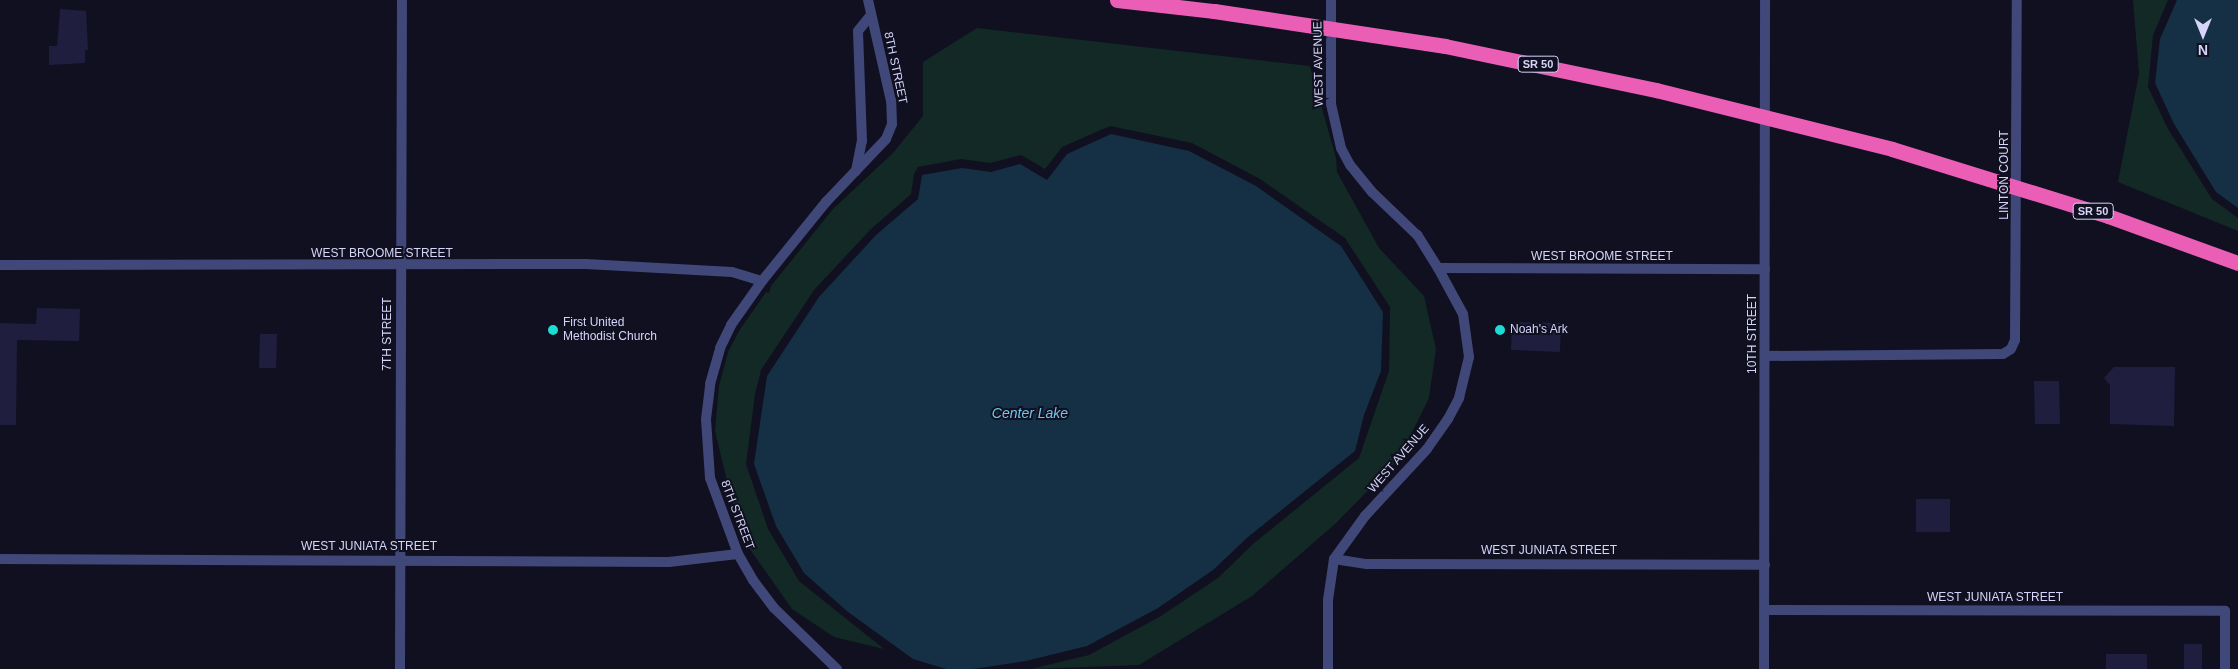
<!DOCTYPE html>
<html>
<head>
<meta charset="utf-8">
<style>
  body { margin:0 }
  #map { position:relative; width:2238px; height:669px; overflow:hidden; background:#101020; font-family:Arial,sans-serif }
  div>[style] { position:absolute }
  .green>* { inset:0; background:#132925 }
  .water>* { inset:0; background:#152f44 }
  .building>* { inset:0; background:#201e3e }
  .street>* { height:10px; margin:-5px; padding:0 5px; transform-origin:5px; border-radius:5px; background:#404779 }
  .highway>* { height:15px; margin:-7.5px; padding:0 7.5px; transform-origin:7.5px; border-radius:7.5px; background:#ea5eb6 }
  .dots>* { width:14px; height:14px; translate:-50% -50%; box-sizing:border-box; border:2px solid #101020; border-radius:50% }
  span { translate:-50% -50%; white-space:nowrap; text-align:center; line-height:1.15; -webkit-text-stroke:4px #101020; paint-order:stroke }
  .shield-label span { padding:1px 4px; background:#101020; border:1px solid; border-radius:4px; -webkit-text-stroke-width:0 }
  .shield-label { font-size:11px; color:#d4d5f9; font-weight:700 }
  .street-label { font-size:12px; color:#d4d5f9 }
  .poi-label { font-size:12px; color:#d4d5f9 }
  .left { translate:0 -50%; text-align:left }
  .water-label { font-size:14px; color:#6fc5ed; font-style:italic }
  .north { position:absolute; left:2178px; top:10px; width:50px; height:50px; -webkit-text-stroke:4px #101020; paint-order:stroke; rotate:180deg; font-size:14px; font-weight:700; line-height:20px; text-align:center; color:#d4d5f9 }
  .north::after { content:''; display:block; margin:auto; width:18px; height:22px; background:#d4d5f9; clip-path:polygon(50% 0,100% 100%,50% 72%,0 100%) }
</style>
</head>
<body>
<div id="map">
  <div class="green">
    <i style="clip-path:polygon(2133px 0,2168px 0,2153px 35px,2148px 87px,2168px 129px,2212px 199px,2238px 218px,2238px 231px,2118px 182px,2139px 74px)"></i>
    <i style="clip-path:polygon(977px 28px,1310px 66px,1336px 158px,1337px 172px,1379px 248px,1424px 296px,1436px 349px,1429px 398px,1399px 459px,1335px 524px,1252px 596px,1139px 665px,1031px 669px,1089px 655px,1161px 616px,1218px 578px,1253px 544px,1359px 458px,1389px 371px,1390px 307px,1345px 238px,1260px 179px,1192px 143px,1110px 126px,1062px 147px,1045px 169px,1021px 155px,990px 163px,961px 159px,918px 167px,914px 174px,911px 194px,871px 229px,814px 290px,761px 370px,755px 394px,746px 464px,768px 529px,799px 581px,884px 649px,834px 637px,792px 609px,740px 535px,715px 431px,719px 386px,728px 352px,739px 331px,766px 292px,769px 293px,771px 286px,833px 209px,893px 153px,923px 116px,923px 62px)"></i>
  </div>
  <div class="water">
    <i style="clip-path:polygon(2177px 0,2238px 0,2238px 208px,2216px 192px,2174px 124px,2155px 83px,2160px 39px)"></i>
    <i style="clip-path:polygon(1111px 134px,1189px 151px,1256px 186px,1341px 246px,1383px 312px,1381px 371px,1364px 415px,1355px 451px,1248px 537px,1213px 570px,1158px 608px,1087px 646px,1026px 661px,973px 669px,946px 669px,913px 659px,848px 612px,804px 573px,776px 526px,754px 464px,767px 376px,819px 297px,876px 235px,918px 199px,922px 175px,962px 168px,991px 172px,1020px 164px,1047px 180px,1067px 154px)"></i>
  </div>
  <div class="building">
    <i style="clip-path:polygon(60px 9px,86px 11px,88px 50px,85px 50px,85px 63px,49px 65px,49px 46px,57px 46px)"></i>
    <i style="clip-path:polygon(37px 308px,80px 309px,79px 341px,17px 340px,16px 425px,0 425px,0 323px,36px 324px)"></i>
    <i style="clip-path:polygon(1512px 322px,1561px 323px,1560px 352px,1511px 350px)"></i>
    <i style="clip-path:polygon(260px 334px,277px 334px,276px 368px,259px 368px)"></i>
    <i style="clip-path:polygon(2114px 367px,2175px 367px,2174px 426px,2110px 424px,2110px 385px,2104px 378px)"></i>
    <i style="clip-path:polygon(2034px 381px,2059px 381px,2060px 424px,2035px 424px)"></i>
    <i style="clip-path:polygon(1916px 499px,1950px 499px,1950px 532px,1916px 532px)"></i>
    <i style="clip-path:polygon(2184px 644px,2202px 644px,2202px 669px,2184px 669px)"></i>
    <i style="clip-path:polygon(2106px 654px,2147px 654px,2147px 669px,2106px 669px)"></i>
  </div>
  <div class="street">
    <i style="left:856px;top:171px;width:31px;rotate:-79deg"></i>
    <i style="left:862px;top:141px;width:110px;rotate:-92.1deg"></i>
    <i style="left:858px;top:31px;width:19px;rotate:-51deg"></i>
    <i style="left:0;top:265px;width:586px;rotate:-0.1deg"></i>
    <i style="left:586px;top:264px;width:146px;rotate:3.1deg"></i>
    <i style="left:732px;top:272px;width:31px;rotate:17deg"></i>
    <i style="left:1438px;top:268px;width:327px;rotate:0.2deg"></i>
    <i style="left:1765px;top:356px;width:238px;rotate:-0.5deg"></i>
    <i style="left:2003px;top:354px;width:9px;rotate:-32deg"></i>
    <i style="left:2011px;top:349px;width:10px;rotate:-66deg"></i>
    <i style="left:2015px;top:340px;width:340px;rotate:-89.7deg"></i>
    <i style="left:0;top:559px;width:669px;rotate:0.26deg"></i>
    <i style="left:669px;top:562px;width:69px;rotate:-6.6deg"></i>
    <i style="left:1334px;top:559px;width:33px;rotate:9deg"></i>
    <i style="left:1367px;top:564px;width:398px;rotate:0.1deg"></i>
    <i style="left:1765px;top:610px;width:460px;rotate:0.1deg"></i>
    <i style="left:2225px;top:611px;width:58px;rotate:90deg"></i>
    <i style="left:400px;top:669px;width:669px;rotate:-89.83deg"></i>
    <i style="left:837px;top:669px;width:88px;rotate:-135.9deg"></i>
    <i style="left:774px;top:608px;width:35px;rotate:-127deg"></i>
    <i style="left:753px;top:580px;width:30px;rotate:-120deg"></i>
    <i style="left:738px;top:554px;width:81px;rotate:-110.2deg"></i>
    <i style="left:710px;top:478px;width:59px;rotate:-93.9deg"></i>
    <i style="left:706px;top:419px;width:35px;rotate:-83deg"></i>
    <i style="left:710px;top:384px;width:37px;rotate:-74deg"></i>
    <i style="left:720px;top:348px;width:25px;rotate:-64deg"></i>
    <i style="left:731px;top:325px;width:54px;rotate:-54.8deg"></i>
    <i style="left:762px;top:281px;width:102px;rotate:-51deg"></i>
    <i style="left:826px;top:202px;width:87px;rotate:-46.4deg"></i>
    <i style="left:886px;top:139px;width:16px;rotate:-68deg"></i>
    <i style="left:892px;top:124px;width:23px;rotate:-92deg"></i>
    <i style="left:891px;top:101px;width:104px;rotate:-102.8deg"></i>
    <i style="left:1328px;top:669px;width:69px;rotate:-90deg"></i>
    <i style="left:1328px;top:600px;width:41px;rotate:-81.7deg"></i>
    <i style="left:1334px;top:559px;width:53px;rotate:-54.2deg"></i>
    <i style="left:1365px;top:516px;width:91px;rotate:-47.2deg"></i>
    <i style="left:1427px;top:449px;width:37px;rotate:-55deg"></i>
    <i style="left:1448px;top:419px;width:24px;rotate:-62deg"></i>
    <i style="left:1459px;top:398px;width:42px;rotate:-76.3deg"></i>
    <i style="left:1469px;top:357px;width:43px;rotate:-97.9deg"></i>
    <i style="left:1463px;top:314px;width:52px;rotate:-118.5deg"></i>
    <i style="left:1438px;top:268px;width:39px;rotate:-122deg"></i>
    <i style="left:1417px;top:235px;width:62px;rotate:-136.3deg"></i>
    <i style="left:1372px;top:192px;width:35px;rotate:-129deg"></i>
    <i style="left:1350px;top:165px;width:19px;rotate:-118deg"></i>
    <i style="left:1341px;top:148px;width:45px;rotate:-102.8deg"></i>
    <i style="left:1331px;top:104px;width:104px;rotate:-90deg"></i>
    <i style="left:1764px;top:669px;width:669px;rotate:-89.91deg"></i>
  </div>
  <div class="highway">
    <i style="left:1117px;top:0;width:98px;rotate:6.5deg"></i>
    <i style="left:1214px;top:11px;width:234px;rotate:8.6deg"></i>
    <i style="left:1445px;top:46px;width:216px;rotate:11.8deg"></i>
    <i style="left:1656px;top:90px;width:243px;rotate:14deg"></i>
    <i style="left:1892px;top:149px;width:226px;rotate:17.2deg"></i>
    <i style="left:2108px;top:216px;width:138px;rotate:19.9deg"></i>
  </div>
  <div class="dots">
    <i style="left:553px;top:330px;background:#1cddd3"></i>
    <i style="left:1500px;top:330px;background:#1cddd3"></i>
  </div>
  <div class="shield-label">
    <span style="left:1538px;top:64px">SR 50</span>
    <span style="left:2093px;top:211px">SR 50</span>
  </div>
  <div class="street-label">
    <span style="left:1319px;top:64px;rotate:-91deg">WEST AVENUE</span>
    <span style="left:895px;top:68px;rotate:78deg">8TH STREET</span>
    <span style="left:2005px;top:175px;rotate:-90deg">LINTON COURT</span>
    <span style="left:382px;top:254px">WEST BROOME STREET</span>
    <span style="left:1602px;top:257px">WEST BROOME STREET</span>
    <span style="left:388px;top:334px;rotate:-90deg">7TH STREET</span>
    <span style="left:1753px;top:334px;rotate:-90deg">10TH STREET</span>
    <span style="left:1399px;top:459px;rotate:-49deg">WEST AVENUE</span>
    <span style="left:737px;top:515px;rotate:69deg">8TH STREET</span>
    <span style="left:369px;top:547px">WEST JUNIATA STREET</span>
    <span style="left:1549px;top:551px">WEST JUNIATA STREET</span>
    <span style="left:1995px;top:598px">WEST JUNIATA STREET</span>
  </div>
  <div class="poi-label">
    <span class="left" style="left:563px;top:330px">First United<br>Methodist Church</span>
    <span class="left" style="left:1510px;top:330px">Noah's Ark</span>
  </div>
  <div class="water-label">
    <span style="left:1030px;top:413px">Center Lake</span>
  </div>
  <div class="north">N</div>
</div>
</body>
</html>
